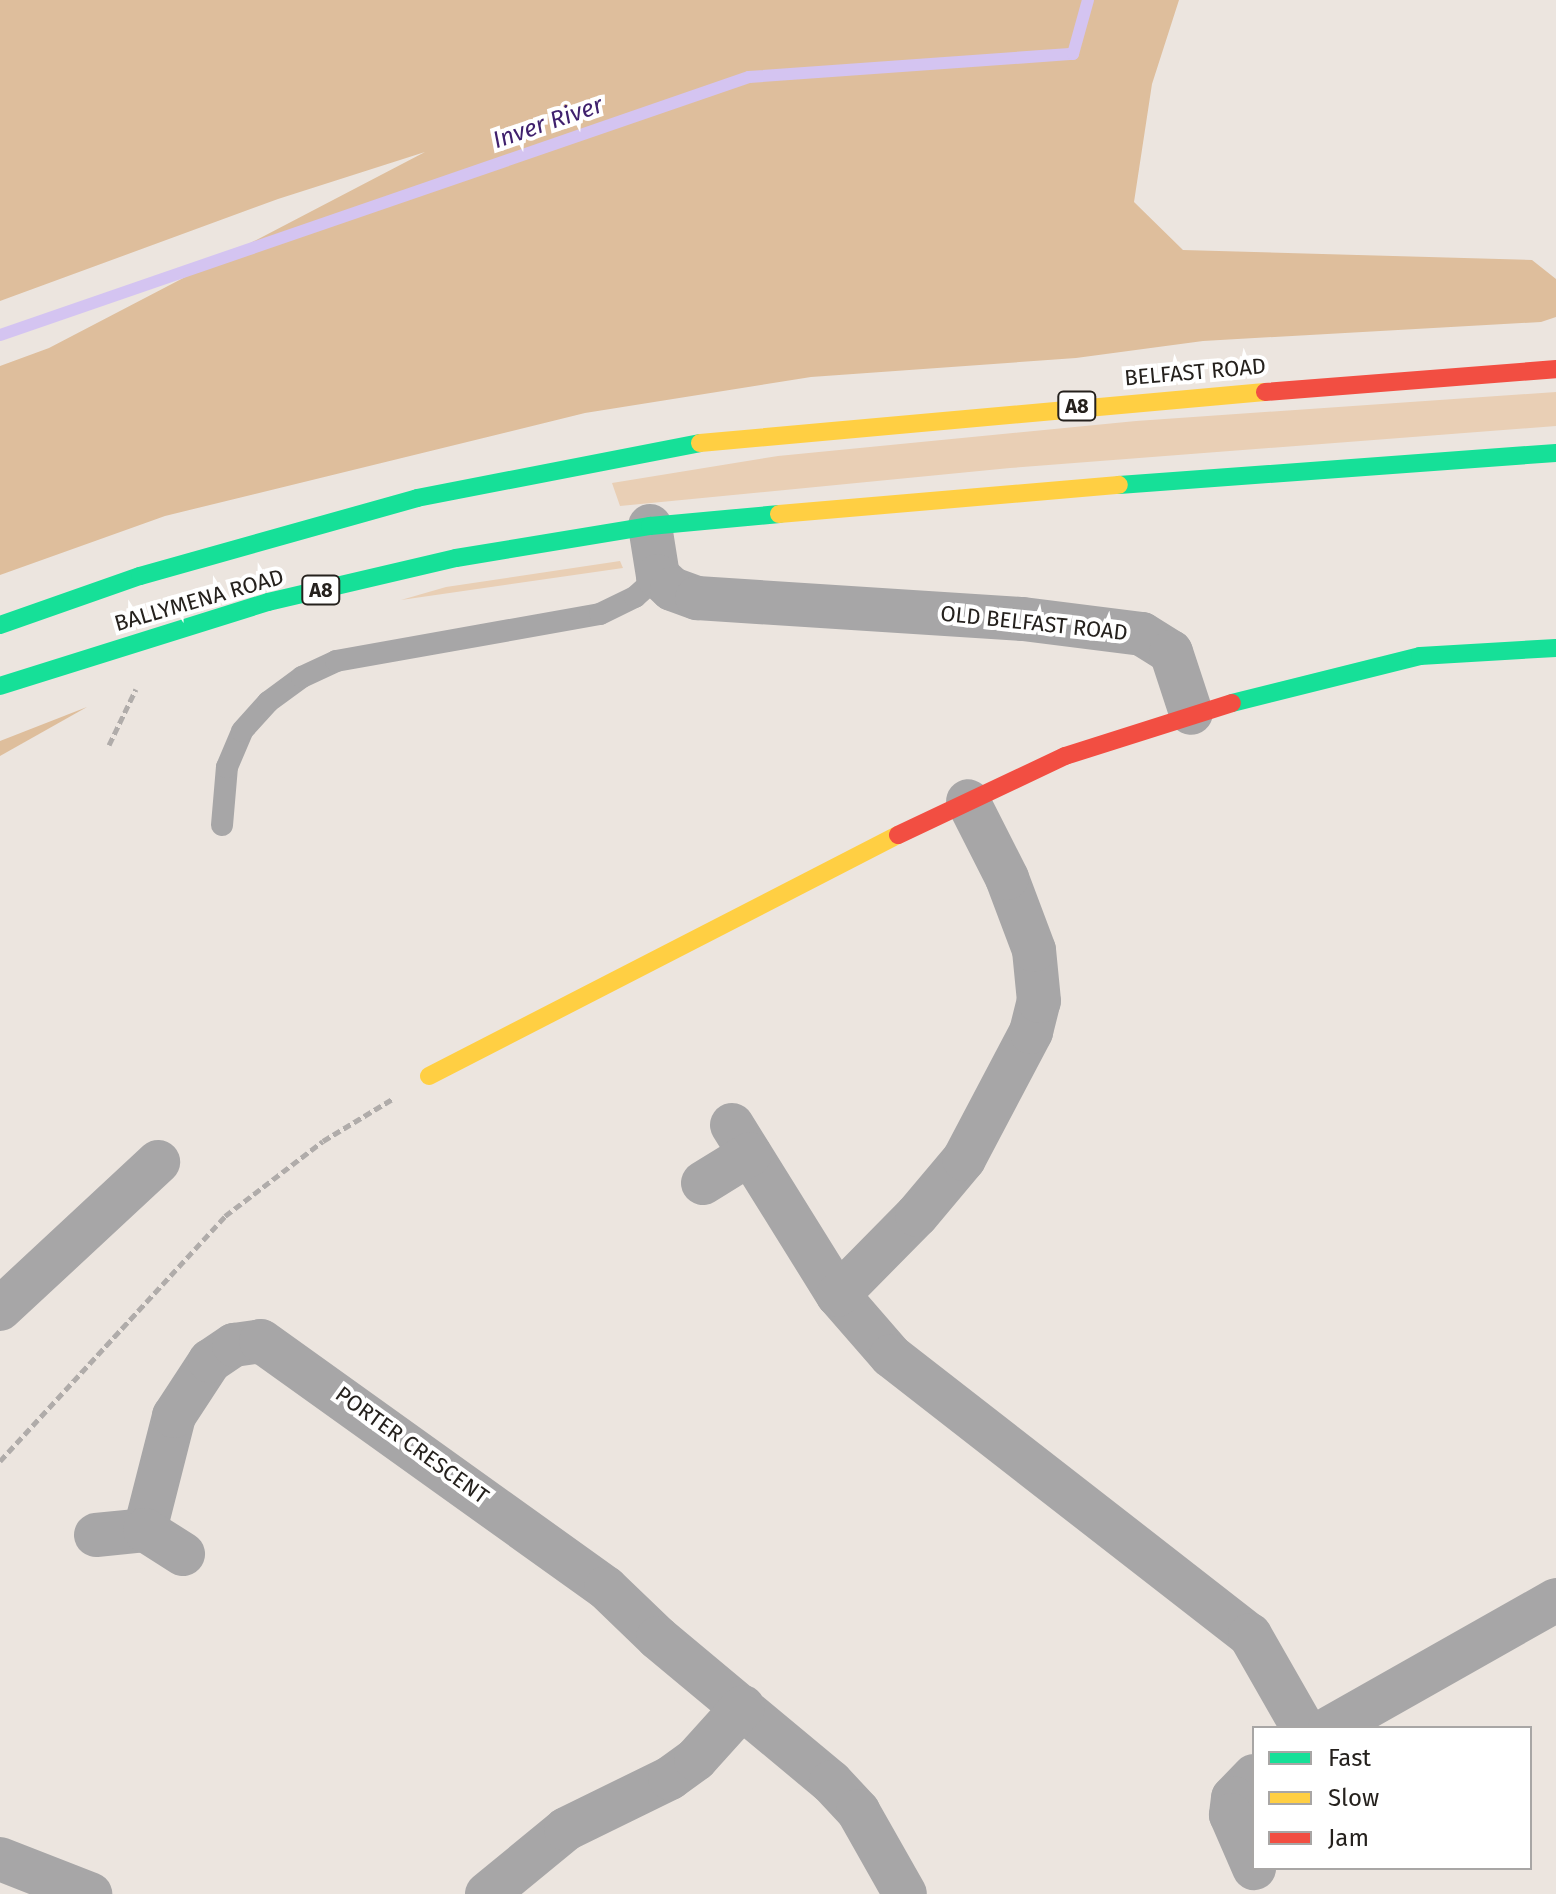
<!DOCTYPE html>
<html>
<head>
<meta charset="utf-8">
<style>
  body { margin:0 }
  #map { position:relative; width:1556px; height:1894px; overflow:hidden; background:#ece5df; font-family:"Fira Sans",sans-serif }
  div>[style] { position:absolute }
  .green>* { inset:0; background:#e9cfb5 }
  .forest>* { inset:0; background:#debe9c }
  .stream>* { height:12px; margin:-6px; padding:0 6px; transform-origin:6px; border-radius:6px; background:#d4c4f1 }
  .path>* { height:5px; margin-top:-2.5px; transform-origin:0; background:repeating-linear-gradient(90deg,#b0acaa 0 8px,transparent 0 12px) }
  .lane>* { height:22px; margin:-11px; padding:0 11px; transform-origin:11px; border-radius:11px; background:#a7a6a7 }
  .street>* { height:44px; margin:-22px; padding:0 22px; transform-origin:22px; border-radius:22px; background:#a7a6a7 }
  .fast>* { height:18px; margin:-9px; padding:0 9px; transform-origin:9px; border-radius:9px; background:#16e098 }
  .slow>* { height:18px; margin:-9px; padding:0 9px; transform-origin:9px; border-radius:9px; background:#ffcf43 }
  .jam>* { height:18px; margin:-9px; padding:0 9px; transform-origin:9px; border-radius:9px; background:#f24e42 }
  span { translate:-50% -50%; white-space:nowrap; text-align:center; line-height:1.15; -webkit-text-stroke:8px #fff; paint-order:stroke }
  .shield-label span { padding:2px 6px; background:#fff; border:2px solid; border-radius:6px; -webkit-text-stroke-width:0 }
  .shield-label { font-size:20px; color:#25211d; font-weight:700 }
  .street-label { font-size:22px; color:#25211d }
  .water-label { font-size:24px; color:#3f206d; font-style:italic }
  .legend { position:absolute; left:1252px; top:1726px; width:280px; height:144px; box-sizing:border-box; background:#fff; border:2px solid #a8a6a5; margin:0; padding:10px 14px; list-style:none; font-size:24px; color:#25211d }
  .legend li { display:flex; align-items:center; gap:16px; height:40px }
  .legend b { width:40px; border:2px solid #a8a6a5 }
</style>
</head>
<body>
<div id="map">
  <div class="green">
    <i style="clip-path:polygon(1556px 392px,1556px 426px,1010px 468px,620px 506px,612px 483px,778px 456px,1136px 421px)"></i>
    <i style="clip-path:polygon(620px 561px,623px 568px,401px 600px,446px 587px)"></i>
  </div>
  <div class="forest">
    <i style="clip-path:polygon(0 0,1179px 0,1152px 84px,1134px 202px,1183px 250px,1532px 260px,1556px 279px,1556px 317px,1541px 322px,1203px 341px,1076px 358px,811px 377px,585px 413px,165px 516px,0 575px,0 366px,49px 348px,425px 152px,278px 199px,0 301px)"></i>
    <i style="clip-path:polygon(87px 707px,0 756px,0 741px)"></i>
  </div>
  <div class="stream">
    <i style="left:0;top:335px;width:792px;rotate:-19.01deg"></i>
    <i style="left:749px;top:77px;width:325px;rotate:-4.1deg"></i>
    <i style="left:1073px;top:54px;width:56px;rotate:-74.5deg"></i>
  </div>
  <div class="path">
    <i style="left:109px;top:745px;width:62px;rotate:-64.3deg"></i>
    <i style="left:0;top:1461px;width:333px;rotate:-47.4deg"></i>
    <i style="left:225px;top:1216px;width:123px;rotate:-37.4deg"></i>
    <i style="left:323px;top:1141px;width:83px;rotate:-31.2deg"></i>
  </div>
  <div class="lane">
    <i style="left:222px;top:825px;width:58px;rotate:-85.1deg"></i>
    <i style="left:227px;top:767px;width:39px;rotate:-67deg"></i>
    <i style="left:242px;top:731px;width:39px;rotate:-48deg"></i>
    <i style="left:268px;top:702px;width:42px;rotate:-36.3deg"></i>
    <i style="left:302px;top:677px;width:38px;rotate:-25deg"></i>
    <i style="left:336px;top:661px;width:268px;rotate:-10.1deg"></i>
    <i style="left:600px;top:614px;width:39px;rotate:-26deg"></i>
    <i style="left:635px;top:597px;width:31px;rotate:-42deg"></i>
  </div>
  <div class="street">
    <i style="left:650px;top:526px;width:51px;rotate:80.9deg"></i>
    <i style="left:658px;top:576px;width:19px;rotate:43deg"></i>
    <i style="left:672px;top:589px;width:27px;rotate:20deg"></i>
    <i style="left:697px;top:598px;width:327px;rotate:3.7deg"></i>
    <i style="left:1023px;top:619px;width:120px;rotate:7.2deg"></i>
    <i style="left:1142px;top:634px;width:34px;rotate:32deg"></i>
    <i style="left:1171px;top:652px;width:64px;rotate:71.8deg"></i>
    <i style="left:732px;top:1125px;width:200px;rotate:58.1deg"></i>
    <i style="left:838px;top:1295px;width:81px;rotate:49deg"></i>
    <i style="left:891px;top:1356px;width:455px;rotate:37.9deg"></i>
    <i style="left:1250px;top:1635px;width:107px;rotate:60.3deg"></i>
    <i style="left:703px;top:1183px;width:55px;rotate:-31.7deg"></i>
    <i style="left:838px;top:1295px;width:112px;rotate:-45.4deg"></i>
    <i style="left:917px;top:1215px;width:73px;rotate:-50deg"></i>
    <i style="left:964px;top:1159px;width:144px;rotate:-62.2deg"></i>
    <i style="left:1031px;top:1032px;width:32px;rotate:-76deg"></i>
    <i style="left:1039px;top:1001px;width:51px;rotate:-95.6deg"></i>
    <i style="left:1034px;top:950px;width:77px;rotate:-110.6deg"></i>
    <i style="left:1007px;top:878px;width:86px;rotate:-116.9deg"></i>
    <i style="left:0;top:1309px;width:216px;rotate:-42.9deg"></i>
    <i style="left:145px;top:1530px;width:118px;rotate:-75.7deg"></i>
    <i style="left:174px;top:1416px;width:66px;rotate:-56.8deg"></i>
    <i style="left:210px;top:1361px;width:29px;rotate:-34deg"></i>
    <i style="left:234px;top:1345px;width:27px;rotate:-8deg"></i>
    <i style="left:261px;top:1341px;width:424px;rotate:35.6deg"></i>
    <i style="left:606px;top:1588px;width:72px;rotate:43.9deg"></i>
    <i style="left:658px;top:1638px;width:225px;rotate:39.8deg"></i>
    <i style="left:831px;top:1782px;width:40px;rotate:47deg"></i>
    <i style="left:858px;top:1811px;width:95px;rotate:60.5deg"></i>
    <i style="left:96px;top:1535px;width:49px;rotate:-5.8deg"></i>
    <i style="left:145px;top:1530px;width:45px;rotate:32.3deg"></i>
    <i style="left:1330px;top:1728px;width:260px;rotate:-29.5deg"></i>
    <i style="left:1254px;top:1776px;width:30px;rotate:134deg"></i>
    <i style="left:1233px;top:1798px;width:17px;rotate:97deg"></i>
    <i style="left:1231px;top:1815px;width:58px;rotate:66.5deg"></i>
    <i style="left:0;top:1859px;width:97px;rotate:21.3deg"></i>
    <i style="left:487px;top:1894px;width:102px;rotate:-39.4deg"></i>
    <i style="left:566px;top:1829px;width:116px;rotate:-26.1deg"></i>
    <i style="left:670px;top:1778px;width:32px;rotate:-36deg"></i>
    <i style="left:696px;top:1759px;width:70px;rotate:-47.9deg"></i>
  </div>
  <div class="fast">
    <i style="left:1119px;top:485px;width:438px;rotate:-4.2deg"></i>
    <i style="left:0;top:625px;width:148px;rotate:-19.3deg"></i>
    <i style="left:140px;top:576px;width:288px;rotate:-15.7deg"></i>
    <i style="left:417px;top:498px;width:288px;rotate:-11deg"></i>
    <i style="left:0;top:686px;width:281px;rotate:-17.4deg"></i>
    <i style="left:268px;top:602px;width:193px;rotate:-13.2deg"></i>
    <i style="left:456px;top:558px;width:197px;rotate:-9.4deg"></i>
    <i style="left:650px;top:526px;width:130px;rotate:-5.3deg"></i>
    <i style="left:1232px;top:703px;width:194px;rotate:-14deg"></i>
    <i style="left:1420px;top:656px;width:136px;rotate:-3.4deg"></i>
  </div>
  <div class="slow">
    <i style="left:700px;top:443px;width:567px;rotate:-5.16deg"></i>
    <i style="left:779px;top:514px;width:341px;rotate:-4.9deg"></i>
    <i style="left:429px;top:1076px;width:527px;rotate:-27.2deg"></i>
  </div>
  <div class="jam">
    <i style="left:1265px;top:392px;width:292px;rotate:-4.5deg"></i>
    <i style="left:898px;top:835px;width:185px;rotate:-25.3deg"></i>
    <i style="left:1065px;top:756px;width:175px;rotate:-17.6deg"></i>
  </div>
  <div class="shield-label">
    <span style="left:1077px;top:406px">A8</span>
    <span style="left:321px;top:590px">A8</span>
  </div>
  <div class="street-label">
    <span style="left:1195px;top:372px;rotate:-5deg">BELFAST ROAD</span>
    <span style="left:199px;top:600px;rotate:-16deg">BALLYMENA ROAD</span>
    <span style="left:1034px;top:623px;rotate:6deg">OLD BELFAST ROAD</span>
    <span style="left:412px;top:1445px;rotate:36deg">PORTER CRESCENT</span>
  </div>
  <div class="water-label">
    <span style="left:548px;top:123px;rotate:-19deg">Inver River</span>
  </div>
  <ul class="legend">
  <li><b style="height:10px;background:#16e098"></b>Fast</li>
  <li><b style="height:10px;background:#ffcf43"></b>Slow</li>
  <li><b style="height:10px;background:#f24e42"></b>Jam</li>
  </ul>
</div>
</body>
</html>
